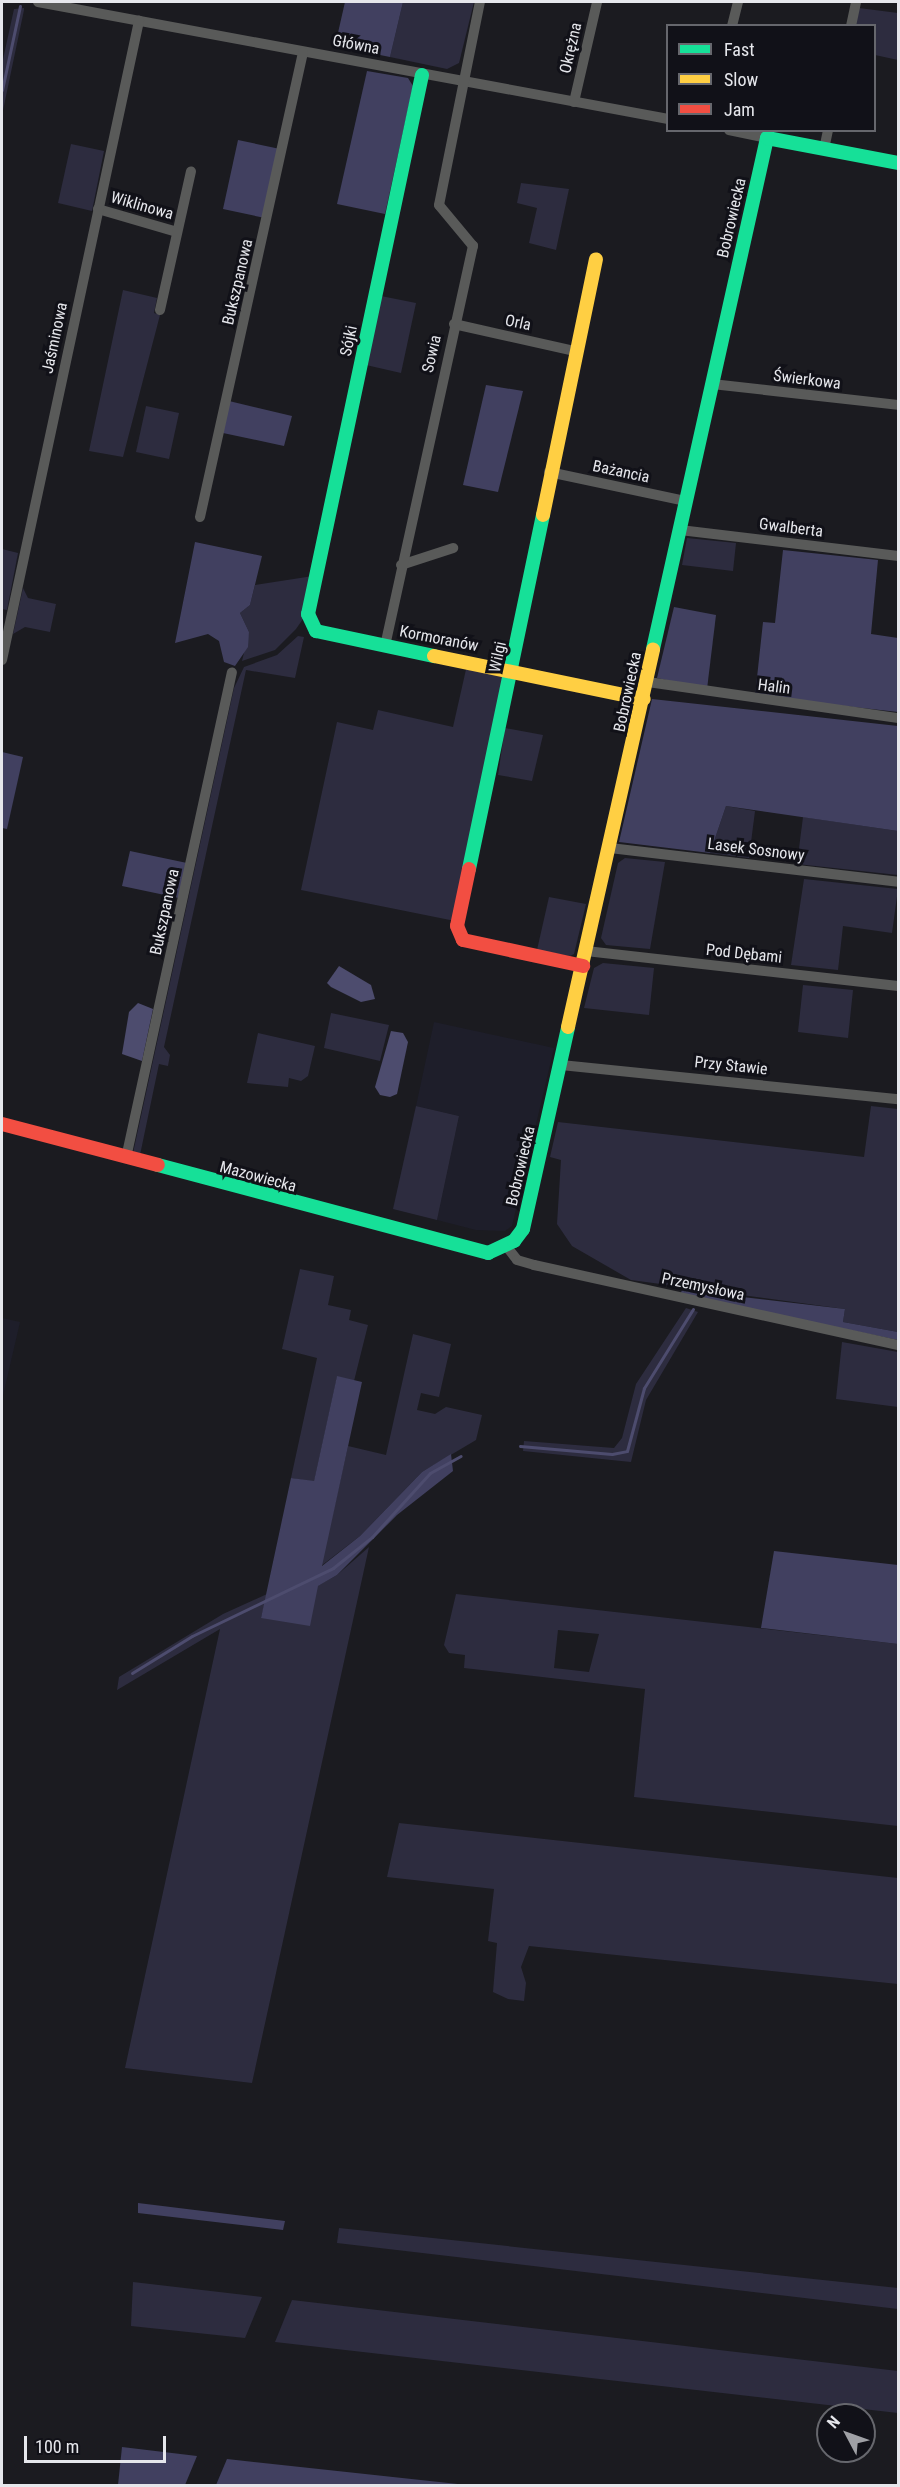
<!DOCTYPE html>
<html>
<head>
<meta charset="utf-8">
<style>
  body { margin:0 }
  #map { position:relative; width:900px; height:2487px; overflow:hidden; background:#1b1b20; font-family:"Roboto Condensed",sans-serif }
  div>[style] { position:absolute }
  .built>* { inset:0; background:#1e1e2a }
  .green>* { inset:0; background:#2d2c3f }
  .forest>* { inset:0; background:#414060 }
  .water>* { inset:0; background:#4d4c6e }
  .stream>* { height:3px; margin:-1.5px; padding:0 1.5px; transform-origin:1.5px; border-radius:1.5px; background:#4d4c6e }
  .street>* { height:10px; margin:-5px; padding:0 5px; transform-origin:5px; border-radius:5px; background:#595a59 }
  .fast>* { height:14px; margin:-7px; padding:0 7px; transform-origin:7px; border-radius:7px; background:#16e098 }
  .slow>* { height:14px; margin:-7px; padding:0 7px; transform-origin:7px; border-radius:7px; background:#ffcf43 }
  .jam>* { height:14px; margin:-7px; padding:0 7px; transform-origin:7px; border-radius:7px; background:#f24e42 }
  span { translate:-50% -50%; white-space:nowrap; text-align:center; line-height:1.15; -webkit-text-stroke:6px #111118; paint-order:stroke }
  .street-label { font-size:16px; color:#e6e7ec }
  .frame { position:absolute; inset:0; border:3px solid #e6e7ec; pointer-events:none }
  .legend { position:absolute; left:666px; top:24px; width:210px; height:108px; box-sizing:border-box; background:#111118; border:2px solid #66676d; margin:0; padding:8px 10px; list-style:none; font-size:18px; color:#e6e7ec }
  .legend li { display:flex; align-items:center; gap:12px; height:30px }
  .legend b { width:30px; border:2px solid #66676d }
  .north { position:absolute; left:816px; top:2403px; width:60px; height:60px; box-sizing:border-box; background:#111118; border:2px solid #66676d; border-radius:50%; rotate:311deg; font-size:16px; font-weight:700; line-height:24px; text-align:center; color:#e6e7ec }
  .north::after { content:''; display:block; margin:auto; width:21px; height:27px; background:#9fa0a5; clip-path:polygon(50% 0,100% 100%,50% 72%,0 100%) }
  .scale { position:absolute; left:24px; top:2436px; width:142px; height:27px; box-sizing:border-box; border:3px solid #e6e7ec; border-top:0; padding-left:8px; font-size:18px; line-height:21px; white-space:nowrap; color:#e6e7ec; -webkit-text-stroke:4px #111118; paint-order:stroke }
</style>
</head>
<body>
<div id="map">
  <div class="built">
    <i style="clip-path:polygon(434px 1022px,554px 1048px,512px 1226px,505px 1231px,476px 1230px,437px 1220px,459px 1116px,416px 1106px)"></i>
    <i style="clip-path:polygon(2px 1318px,20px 1322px,2px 1400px)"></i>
  </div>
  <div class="green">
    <i style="clip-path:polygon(403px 2px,474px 2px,459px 63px,447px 69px,390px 57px)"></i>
    <i style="clip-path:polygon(24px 8px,24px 10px,2px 115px,2px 64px,14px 9px)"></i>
    <i style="clip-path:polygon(859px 8px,898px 13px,898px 60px,875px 55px,874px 26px,855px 26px)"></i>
    <i style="clip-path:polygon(71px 144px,104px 151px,92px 211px,58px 203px)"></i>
    <i style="clip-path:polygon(521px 183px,569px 189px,556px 250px,529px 243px,537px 208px,517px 203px)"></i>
    <i style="clip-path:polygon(123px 290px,157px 298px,154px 313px,160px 315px,123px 457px,89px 451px)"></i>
    <i style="clip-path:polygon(381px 296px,416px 303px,401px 373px,366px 365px)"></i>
    <i style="clip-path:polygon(146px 406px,179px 413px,169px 459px,136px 452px)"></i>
    <i style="clip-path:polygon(687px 538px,736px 543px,733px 571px,682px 565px)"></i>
    <i style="clip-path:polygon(2px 549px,18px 553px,7px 610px,2px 609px)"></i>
    <i style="clip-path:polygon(313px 576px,305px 616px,296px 629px,275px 650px,242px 661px,249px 632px,240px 613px,250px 605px,255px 585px)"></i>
    <i style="clip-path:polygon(23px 588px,28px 598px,56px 604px,50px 632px,25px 627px,13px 634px)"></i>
    <i style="clip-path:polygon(298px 636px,304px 637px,295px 678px,246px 670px,164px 1047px,170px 1055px,168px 1066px,159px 1064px,140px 1155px,133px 1153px,234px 688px,244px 667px,277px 655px)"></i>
    <i style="clip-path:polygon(467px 665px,509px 674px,455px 921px,301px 890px,337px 722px,373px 730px,378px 710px,453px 727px)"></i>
    <i style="clip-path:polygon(505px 728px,543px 735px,532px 781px,498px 775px)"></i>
    <i style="clip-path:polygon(726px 806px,755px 811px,749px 858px,710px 853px)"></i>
    <i style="clip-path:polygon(803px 817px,898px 831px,898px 875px,797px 864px)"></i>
    <i style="clip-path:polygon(625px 858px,665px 862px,650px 949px,606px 945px,601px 938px,618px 863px)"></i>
    <i style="clip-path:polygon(804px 879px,898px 889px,892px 933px,843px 926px,838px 970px,791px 965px)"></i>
    <i style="clip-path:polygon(549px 897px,586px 904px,574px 954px,570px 956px,537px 950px)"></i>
    <i style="clip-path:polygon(603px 963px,654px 968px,649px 1015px,584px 1008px,594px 968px)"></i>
    <i style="clip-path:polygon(803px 985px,853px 990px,848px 1038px,798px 1032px)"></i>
    <i style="clip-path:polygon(331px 1013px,389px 1025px,380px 1061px,324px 1048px)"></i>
    <i style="clip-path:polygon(258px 1033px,315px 1046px,308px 1076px,301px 1081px,289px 1078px,288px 1087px,247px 1083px)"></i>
    <i style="clip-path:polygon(416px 1106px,459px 1116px,437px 1220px,393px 1209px)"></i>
    <i style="clip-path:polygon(871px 1106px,898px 1109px,898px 1332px,843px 1322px,845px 1309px,631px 1280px,572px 1246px,557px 1224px,561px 1160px,550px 1157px,558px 1122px,864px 1157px)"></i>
    <i style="clip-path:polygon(300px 1269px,334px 1276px,328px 1305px,351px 1310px,349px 1320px,368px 1325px,354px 1381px,337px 1377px,314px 1482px,291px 1478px,317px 1358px,282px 1349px)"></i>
    <i style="clip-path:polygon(686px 1308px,698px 1312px,646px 1400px,631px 1462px,523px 1451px,524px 1441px,614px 1448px,622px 1438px,636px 1384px)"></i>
    <i style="clip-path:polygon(413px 1334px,451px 1344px,439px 1397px,421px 1393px,417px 1410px,435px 1414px,446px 1407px,482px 1415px,476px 1440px,422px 1472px,360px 1536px,321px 1566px,348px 1446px,386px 1455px)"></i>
    <i style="clip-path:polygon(842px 1342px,898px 1352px,898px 1407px,836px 1399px)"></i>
    <i style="clip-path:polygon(369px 1547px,252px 2083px,125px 2068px,220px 1629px,117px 1690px,119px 1677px,223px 1614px,267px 1594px,261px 1618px,337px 1575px)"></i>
    <i style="clip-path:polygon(evenodd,456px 1594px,898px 1644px,898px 1826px,634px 1797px,645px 1689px,464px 1668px,465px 1655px,449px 1653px,444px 1645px,456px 1594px,558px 1630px,599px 1634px,589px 1672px,554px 1668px,558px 1630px)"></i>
    <i style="clip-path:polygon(399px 1823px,898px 1878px,898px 1984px,529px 1946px,521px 1967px,526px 1983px,524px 2001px,508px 1999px,493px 1992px,497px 1943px,488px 1941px,494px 1889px,387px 1877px)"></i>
    <i style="clip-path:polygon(339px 2228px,898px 2288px,898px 2309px,337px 2243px)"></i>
    <i style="clip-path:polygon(133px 2282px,262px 2297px,245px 2338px,131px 2326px)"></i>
    <i style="clip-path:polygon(292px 2300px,898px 2371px,898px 2413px,275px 2342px)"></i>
  </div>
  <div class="forest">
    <i style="clip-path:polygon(345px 2px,403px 2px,390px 57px,335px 46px)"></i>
    <i style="clip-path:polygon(367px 71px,408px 78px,413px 86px,385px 214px,337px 204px)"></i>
    <i style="clip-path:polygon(238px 140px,280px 149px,265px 218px,223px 209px)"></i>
    <i style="clip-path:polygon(486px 385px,523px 391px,498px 492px,463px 485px)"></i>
    <i style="clip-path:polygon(229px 401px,292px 416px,284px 446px,223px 433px)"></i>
    <i style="clip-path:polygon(195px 542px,262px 556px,250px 605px,240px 613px,249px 632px,248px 647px,235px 666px,224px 662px,219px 641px,208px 634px,175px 643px)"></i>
    <i style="clip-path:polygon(783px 550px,878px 560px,871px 634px,898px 638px,898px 712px,755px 696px,763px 622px,775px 623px)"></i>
    <i style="clip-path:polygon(674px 607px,716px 615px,707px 689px,657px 678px)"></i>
    <i style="clip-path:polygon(652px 699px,898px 726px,898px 831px,726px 806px,710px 853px,619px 842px)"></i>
    <i style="clip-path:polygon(2px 752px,23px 757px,7px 829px,2px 828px)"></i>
    <i style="clip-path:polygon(130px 851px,187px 863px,179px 898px,122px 886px)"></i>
    <i style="clip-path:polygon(682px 1290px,845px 1309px,843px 1322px,898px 1332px,898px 1340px,680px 1295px)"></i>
    <i style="clip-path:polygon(337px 1376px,362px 1382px,322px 1566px,360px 1536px,422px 1472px,451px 1454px,453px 1471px,397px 1515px,337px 1575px,318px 1586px,310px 1626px,261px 1618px,291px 1478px,314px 1481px)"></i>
    <i style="clip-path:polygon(774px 1551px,898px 1565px,898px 1644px,761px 1628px)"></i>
    <i style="clip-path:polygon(138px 2203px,285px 2221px,283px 2230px,138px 2213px)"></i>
    <i style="clip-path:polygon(122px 2447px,197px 2456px,185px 2485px,118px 2485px)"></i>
    <i style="clip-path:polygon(227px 2459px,467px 2485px,216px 2485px)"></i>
  </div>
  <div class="water">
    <i style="clip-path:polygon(339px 966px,371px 985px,375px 999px,361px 1002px,331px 987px,327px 983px)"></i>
    <i style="clip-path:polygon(138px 1003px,153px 1009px,142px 1061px,122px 1054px,129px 1012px)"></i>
    <i style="clip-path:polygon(391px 1031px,403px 1033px,408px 1042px,397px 1094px,390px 1097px,380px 1095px,375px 1087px)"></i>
  </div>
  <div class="stream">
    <i style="left:2px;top:90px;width:86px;rotate:-77.9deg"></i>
    <i style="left:520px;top:1446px;width:92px;rotate:5deg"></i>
    <i style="left:612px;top:1454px;width:15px;rotate:-11deg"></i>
    <i style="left:627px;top:1451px;width:65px;rotate:-74.9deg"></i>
    <i style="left:644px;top:1388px;width:93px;rotate:-58.2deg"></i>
    <i style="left:132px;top:1673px;width:70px;rotate:-31.7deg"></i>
    <i style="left:192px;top:1636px;width:157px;rotate:-25.7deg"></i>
    <i style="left:333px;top:1568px;width:50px;rotate:-38.5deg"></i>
    <i style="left:372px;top:1537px;width:86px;rotate:-47.8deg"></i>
    <i style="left:430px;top:1473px;width:35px;rotate:-29deg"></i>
  </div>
  <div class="street">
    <i style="left:38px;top:2px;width:641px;rotate:10.52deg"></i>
    <i style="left:732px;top:26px;width:25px;rotate:-76deg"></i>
    <i style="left:851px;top:26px;width:25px;rotate:-78deg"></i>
    <i style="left:574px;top:102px;width:103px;rotate:-77deg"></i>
    <i style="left:729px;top:130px;width:39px;rotate:12deg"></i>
    <i style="left:824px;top:149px;width:19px;rotate:-78deg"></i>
    <i style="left:98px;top:209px;width:82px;rotate:16.2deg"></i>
    <i style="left:160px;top:310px;width:142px;rotate:-77.4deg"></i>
    <i style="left:454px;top:324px;width:124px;rotate:12.6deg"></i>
    <i style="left:712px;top:384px;width:187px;rotate:6.4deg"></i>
    <i style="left:549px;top:472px;width:140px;rotate:12deg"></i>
    <i style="left:200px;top:517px;width:476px;rotate:-77.5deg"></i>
    <i style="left:680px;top:530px;width:220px;rotate:6.8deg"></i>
    <i style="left:401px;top:565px;width:55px;rotate:-18.1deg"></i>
    <i style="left:385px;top:646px;width:410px;rotate:-77.6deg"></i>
    <i style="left:473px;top:246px;width:53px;rotate:-129.7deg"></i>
    <i style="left:439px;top:205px;width:207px;rotate:-78.6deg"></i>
    <i style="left:2px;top:660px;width:654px;rotate:-77.9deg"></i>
    <i style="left:648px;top:682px;width:253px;rotate:8.2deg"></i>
    <i style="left:610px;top:848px;width:290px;rotate:6.7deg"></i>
    <i style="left:586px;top:951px;width:314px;rotate:6.4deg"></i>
    <i style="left:561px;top:1065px;width:339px;rotate:5.8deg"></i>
    <i style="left:126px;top:1158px;width:497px;rotate:-77.7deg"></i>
    <i style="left:507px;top:1247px;width:16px;rotate:52deg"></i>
    <i style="left:517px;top:1260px;width:18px;rotate:16deg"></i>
    <i style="left:534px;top:1265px;width:373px;rotate:12.4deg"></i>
  </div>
  <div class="fast">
    <i style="left:422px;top:75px;width:551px;rotate:101.94deg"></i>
    <i style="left:308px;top:614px;width:19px;rotate:65deg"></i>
    <i style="left:316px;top:631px;width:121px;rotate:12deg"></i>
    <i style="left:653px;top:649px;width:524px;rotate:-77.42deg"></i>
    <i style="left:767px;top:138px;width:133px;rotate:10.8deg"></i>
    <i style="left:469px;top:869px;width:362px;rotate:-78.2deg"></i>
    <i style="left:158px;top:1165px;width:342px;rotate:14.9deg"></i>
    <i style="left:488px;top:1253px;width:29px;rotate:-25deg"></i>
    <i style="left:514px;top:1241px;width:15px;rotate:-53deg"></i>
    <i style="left:523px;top:1229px;width:207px;rotate:-77.4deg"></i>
  </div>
  <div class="slow">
    <i style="left:543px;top:515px;width:261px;rotate:-78.3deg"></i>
    <i style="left:434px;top:656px;width:214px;rotate:11.6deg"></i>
    <i style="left:568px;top:1027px;width:387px;rotate:-77.3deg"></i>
  </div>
  <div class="jam">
    <i style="left:469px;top:869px;width:58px;rotate:101.9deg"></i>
    <i style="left:457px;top:926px;width:15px;rotate:67deg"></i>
    <i style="left:463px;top:940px;width:123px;rotate:12.2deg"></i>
    <i style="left:2px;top:1124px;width:161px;rotate:14.7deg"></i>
  </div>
  <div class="street-label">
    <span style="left:356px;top:45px;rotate:11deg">Główna</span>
    <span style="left:571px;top:48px;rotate:-77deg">Okrężna</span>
    <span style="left:142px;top:206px;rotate:16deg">Wiklinowa</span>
    <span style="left:732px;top:218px;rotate:-77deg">Bobrowiecka</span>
    <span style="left:238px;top:282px;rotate:-77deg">Bukszpanowa</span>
    <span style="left:518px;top:323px;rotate:12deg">Orla</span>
    <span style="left:55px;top:338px;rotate:-78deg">Jaśminowa</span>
    <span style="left:349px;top:341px;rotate:-78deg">Sójki</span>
    <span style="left:432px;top:354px;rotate:-77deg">Sowia</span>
    <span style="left:807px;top:380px;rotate:7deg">Świerkowa</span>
    <span style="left:621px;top:472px;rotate:12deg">Bażancia</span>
    <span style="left:791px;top:528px;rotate:7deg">Gwalberta</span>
    <span style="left:439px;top:639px;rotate:11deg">Kormoranów</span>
    <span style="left:498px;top:657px;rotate:-78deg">Wilgi</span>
    <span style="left:774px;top:687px;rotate:7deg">Halin</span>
    <span style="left:628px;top:692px;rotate:-78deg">Bobrowiecka</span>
    <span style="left:756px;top:850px;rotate:7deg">Lasek Sosnowy</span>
    <span style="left:165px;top:912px;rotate:-78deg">Bukszpanowa</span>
    <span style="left:744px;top:954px;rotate:6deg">Pod Dębami</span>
    <span style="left:731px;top:1066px;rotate:6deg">Przy Stawie</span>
    <span style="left:521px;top:1166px;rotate:-77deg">Bobrowiecka</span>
    <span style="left:258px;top:1177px;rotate:15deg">Mazowiecka</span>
    <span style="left:703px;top:1287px;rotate:12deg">Przemysłowa</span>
  </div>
  <div class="frame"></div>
  <ul class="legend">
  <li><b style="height:8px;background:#16e098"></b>Fast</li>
  <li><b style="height:8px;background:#ffcf43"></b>Slow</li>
  <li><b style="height:8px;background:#f24e42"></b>Jam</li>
  </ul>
  <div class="north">N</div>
  <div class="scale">100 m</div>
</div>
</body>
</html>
